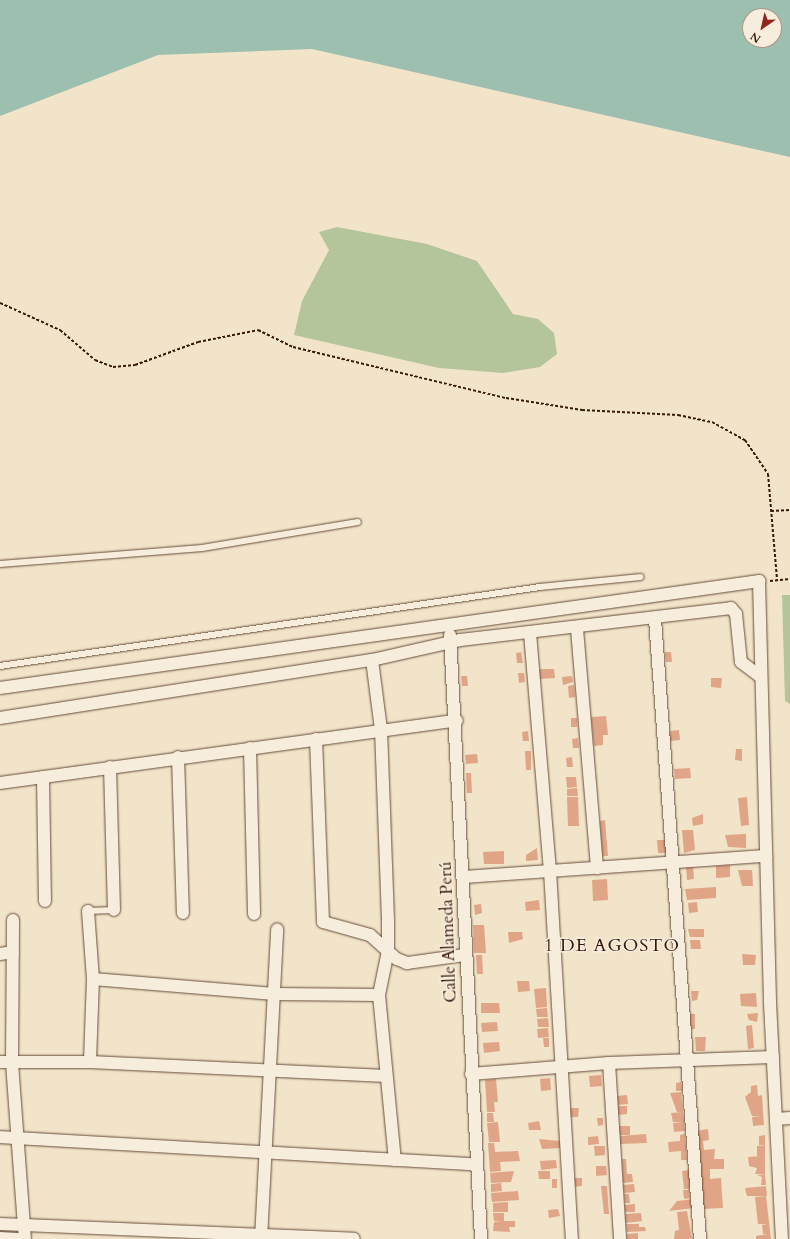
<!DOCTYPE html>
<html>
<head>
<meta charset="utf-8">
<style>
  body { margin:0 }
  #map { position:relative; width:790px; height:1239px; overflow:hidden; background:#f2e4c9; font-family:Cardo,serif }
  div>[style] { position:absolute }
  .green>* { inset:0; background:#b5c59b }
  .water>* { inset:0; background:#9cbfb0 }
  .building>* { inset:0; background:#e0a587 }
  .path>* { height:2px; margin-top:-1px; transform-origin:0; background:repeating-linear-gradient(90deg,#37190b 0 3px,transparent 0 5px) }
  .roads { filter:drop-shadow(0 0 1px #664c3a) drop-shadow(0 0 1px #664c3a) }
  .service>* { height:6px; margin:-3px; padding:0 3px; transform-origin:3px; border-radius:3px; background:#f7eddc }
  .minor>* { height:12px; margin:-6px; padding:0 6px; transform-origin:6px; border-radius:6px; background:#f7eddc }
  span { translate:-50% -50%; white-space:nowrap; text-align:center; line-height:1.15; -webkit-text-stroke:3px #f7eddc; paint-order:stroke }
  .street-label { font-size:17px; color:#37190b }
  .neighbourhood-label { font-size:18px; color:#37190b; letter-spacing:1px }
  .north { position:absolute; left:742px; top:8px; width:40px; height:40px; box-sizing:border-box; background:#f7eddc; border:1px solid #aa9888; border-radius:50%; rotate:214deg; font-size:11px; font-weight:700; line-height:16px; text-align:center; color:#37190b }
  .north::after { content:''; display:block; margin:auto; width:14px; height:18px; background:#8f2418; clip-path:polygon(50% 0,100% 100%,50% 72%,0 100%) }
</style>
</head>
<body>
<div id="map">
  <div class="green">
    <i style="clip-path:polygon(337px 227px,427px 244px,477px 261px,513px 314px,538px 319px,554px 333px,557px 354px,540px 367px,503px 373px,439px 368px,294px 335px,302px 301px,329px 250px,319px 232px)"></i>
    <i style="clip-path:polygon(782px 595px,790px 595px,790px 704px,785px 701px)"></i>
  </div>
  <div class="water">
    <i style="clip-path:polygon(evenodd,0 0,790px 0,790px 157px,312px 49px,158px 55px,0 116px,0 0,750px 16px,774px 16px,774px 40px,750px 40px,750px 16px)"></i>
  </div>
  <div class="building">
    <i style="clip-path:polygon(521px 652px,523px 663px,517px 663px,516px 653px)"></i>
    <i style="clip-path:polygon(665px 652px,671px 652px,672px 662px,666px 662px)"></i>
    <i style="clip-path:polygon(539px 669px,554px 669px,555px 678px,540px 679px)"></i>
    <i style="clip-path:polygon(518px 673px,524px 673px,525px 682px,519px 683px)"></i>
    <i style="clip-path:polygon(461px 676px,467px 676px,468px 686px,462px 686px)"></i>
    <i style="clip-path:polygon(572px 676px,573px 682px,563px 685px,562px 677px)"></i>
    <i style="clip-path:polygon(711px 678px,722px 678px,721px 688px,711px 687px)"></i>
    <i style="clip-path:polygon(574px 685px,575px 697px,569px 698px,568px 686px)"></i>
    <i style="clip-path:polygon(606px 716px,608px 735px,603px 735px,603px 745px,594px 746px,591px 717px)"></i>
    <i style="clip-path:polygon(571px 718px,577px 718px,577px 727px,571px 727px)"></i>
    <i style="clip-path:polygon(679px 730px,680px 740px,670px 741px,670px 731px)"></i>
    <i style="clip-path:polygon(528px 731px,529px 741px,523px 741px,522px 732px)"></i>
    <i style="clip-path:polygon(578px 738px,579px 748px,573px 748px,572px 739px)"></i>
    <i style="clip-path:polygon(736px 749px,742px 749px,742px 761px,735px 760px)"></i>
    <i style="clip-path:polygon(525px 751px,531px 751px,531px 770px,526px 770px)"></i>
    <i style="clip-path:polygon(477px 754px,478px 763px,466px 764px,465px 755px)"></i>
    <i style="clip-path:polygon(572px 757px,573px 767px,567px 767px,566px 758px)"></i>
    <i style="clip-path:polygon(690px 768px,691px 778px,675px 779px,674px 769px)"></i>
    <i style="clip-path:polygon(466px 773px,471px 773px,472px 793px,467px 793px)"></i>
    <i style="clip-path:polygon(566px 777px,576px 777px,577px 787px,567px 788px)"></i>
    <i style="clip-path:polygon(577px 788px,578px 796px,567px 796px,567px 789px)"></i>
    <i style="clip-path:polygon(567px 797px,578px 797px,579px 826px,568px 826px)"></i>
    <i style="clip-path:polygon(747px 797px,749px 825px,741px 826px,738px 798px)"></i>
    <i style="clip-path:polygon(703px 814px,703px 824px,693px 826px,692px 818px)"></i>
    <i style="clip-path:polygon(605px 820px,608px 856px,602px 856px,600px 821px)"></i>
    <i style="clip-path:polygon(682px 830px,693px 830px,695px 850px,684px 853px)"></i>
    <i style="clip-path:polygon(746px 834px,746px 848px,728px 847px,725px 835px)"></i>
    <i style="clip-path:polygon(657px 840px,667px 840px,668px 853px,658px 853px)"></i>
    <i style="clip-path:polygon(537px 848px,538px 860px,526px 861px,526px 855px)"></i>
    <i style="clip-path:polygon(504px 851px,504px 864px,484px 864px,483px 852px)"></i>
    <i style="clip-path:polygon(730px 865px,730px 877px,716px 878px,716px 866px)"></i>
    <i style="clip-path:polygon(686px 867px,693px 867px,694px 879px,687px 880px)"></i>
    <i style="clip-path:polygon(738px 870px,752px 870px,753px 886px,742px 886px)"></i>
    <i style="clip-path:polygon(607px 879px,608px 900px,593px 901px,592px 880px)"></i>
    <i style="clip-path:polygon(716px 887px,716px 898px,687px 900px,685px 889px)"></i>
    <i style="clip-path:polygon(539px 900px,540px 910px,526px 911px,525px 902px)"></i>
    <i style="clip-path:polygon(697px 902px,698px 912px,689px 913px,688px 903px)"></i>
    <i style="clip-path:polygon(481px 904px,482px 913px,475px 915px,474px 905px)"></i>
    <i style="clip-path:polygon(473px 925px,484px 925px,486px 953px,474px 953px)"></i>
    <i style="clip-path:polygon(688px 929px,704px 929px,704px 937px,690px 937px)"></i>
    <i style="clip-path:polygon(508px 932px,522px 932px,523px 939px,509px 943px)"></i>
    <i style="clip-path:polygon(690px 940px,700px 940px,701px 949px,691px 949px)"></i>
    <i style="clip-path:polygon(742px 954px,756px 955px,755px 965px,743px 965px)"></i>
    <i style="clip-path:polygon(476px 955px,482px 955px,483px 974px,477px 974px)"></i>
    <i style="clip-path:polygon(517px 981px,529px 981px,530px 991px,518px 992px)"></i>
    <i style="clip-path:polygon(546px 988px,547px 1007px,536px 1008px,534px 989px)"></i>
    <i style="clip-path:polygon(691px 991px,699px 991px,697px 1000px,692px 1001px)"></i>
    <i style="clip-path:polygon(756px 993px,757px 1007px,741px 1006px,740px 994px)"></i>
    <i style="clip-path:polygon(481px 1003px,499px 1003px,500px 1013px,481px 1013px)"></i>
    <i style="clip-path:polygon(547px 1008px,548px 1017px,537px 1017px,536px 1009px)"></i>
    <i style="clip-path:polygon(758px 1013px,757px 1022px,749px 1020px,747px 1014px)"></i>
    <i style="clip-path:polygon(688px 1014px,695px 1014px,695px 1029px,690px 1029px)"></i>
    <i style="clip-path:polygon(548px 1018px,549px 1027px,538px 1027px,537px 1019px)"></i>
    <i style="clip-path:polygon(497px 1022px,498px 1031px,482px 1032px,481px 1023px)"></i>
    <i style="clip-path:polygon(752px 1025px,754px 1048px,748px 1049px,746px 1026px)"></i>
    <i style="clip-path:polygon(548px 1028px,549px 1037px,538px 1038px,537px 1029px)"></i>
    <i style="clip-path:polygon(695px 1037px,706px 1037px,705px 1051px,696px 1051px)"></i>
    <i style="clip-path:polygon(543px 1038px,549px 1038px,549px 1047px,544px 1047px)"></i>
    <i style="clip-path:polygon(499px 1042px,500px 1051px,484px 1053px,483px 1043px)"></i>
    <i style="clip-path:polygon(601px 1075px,602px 1086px,590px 1087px,589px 1076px)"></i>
    <i style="clip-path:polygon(550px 1078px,551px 1090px,541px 1091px,540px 1079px)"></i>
    <i style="clip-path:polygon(496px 1079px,498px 1102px,494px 1102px,495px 1112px,487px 1112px,485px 1080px)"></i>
    <i style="clip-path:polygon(681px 1082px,682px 1091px,676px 1091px,676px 1083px)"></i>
    <i style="clip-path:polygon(757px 1085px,758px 1096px,762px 1095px,764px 1125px,753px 1126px,752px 1117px,761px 1116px,752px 1116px,745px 1097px,751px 1092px,751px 1086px)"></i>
    <i style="clip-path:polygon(681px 1092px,683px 1112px,677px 1112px,670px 1093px)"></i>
    <i style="clip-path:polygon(627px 1095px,628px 1104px,618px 1105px,617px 1096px)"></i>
    <i style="clip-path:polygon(618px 1106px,627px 1106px,627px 1114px,618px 1115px)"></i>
    <i style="clip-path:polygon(569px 1108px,579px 1108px,578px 1117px,569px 1117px)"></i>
    <i style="clip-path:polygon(683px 1112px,685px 1131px,674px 1132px,673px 1123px,683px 1122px,673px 1122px,671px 1113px)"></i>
    <i style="clip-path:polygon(487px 1113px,493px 1113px,494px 1122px,487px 1122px)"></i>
    <i style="clip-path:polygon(597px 1118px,603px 1118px,603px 1125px,598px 1126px)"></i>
    <i style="clip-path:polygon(539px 1121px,541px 1130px,529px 1130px,528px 1123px)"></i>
    <i style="clip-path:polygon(498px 1122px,500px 1142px,489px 1142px,487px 1123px)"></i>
    <i style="clip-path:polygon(619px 1126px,630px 1126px,630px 1135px,619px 1135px)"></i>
    <i style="clip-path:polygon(708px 1129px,709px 1140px,703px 1141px,704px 1150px,715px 1149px,714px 1159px,724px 1159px,724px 1169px,710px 1169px,710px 1179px,721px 1178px,723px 1208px,702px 1209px,696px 1131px)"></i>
    <i style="clip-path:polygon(646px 1134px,647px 1143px,620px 1144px,620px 1136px)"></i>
    <i style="clip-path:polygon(685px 1134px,687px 1160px,681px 1160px,681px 1151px,669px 1152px,668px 1142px,680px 1141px,680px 1135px)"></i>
    <i style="clip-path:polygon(765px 1135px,765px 1174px,755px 1174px,757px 1168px,749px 1166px,748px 1157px,762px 1156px,757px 1156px,757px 1146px,765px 1145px,759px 1145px,759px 1136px)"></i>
    <i style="clip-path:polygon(598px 1136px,599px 1144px,588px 1145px,588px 1137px)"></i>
    <i style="clip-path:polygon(539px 1139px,560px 1141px,560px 1148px,542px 1149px)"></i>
    <i style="clip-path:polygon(488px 1143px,494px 1143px,495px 1152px,518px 1151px,520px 1161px,500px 1162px,501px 1171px,490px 1172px)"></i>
    <i style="clip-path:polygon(594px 1146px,605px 1146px,605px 1155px,595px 1156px)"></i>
    <i style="clip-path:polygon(622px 1159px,626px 1159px,627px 1174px,632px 1174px,633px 1182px,623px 1183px)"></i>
    <i style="clip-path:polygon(556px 1160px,557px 1168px,541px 1170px,540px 1161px)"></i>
    <i style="clip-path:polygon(596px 1166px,606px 1166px,607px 1175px,596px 1176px)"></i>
    <i style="clip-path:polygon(689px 1170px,690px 1189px,684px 1189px,682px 1171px)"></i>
    <i style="clip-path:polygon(514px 1171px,511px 1182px,491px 1183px,490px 1173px)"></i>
    <i style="clip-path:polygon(538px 1171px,550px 1171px,550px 1179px,539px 1179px)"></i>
    <i style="clip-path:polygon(765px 1174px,766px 1185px,761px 1185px,762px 1177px,757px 1175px)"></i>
    <i style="clip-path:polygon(572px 1178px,582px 1178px,582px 1186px,573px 1187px)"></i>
    <i style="clip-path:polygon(552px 1179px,557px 1179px,557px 1188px,552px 1188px)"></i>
    <i style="clip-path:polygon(501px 1183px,502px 1191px,491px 1192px,491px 1184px)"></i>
    <i style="clip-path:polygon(634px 1184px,635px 1192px,624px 1193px,623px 1185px)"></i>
    <i style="clip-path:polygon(601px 1186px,607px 1186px,609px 1214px,604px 1214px)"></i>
    <i style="clip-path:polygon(766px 1186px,767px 1196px,747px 1196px,745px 1188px)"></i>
    <i style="clip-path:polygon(683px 1190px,689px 1190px,690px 1198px,684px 1199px)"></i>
    <i style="clip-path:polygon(518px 1191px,519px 1200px,492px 1202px,491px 1193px)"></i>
    <i style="clip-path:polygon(624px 1194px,629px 1194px,630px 1203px,625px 1203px)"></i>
    <i style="clip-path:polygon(766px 1196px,771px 1239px,756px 1239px,756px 1236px,767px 1234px,763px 1234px,762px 1225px,767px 1224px,758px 1224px,756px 1206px,762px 1206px,756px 1206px,755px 1197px)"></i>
    <i style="clip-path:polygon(693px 1199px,694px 1208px,669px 1211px,677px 1201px)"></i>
    <i style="clip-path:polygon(508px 1202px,508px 1212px,493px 1212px,493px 1203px)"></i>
    <i style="clip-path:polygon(635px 1204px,635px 1212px,625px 1212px,624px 1205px)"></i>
    <i style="clip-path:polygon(558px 1209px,560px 1216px,549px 1218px,548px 1210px)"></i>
    <i style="clip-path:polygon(687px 1211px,692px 1239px,674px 1239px,675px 1231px,679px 1230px,677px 1212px)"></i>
    <i style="clip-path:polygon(493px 1213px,504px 1213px,504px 1221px,515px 1221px,515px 1227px,509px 1227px,510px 1232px,493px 1231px,494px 1222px,501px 1221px,494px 1221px)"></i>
    <i style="clip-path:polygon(641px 1213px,642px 1221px,625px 1223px,625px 1214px)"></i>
    <i style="clip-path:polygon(626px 1224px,639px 1224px,639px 1227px,645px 1227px,646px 1231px,627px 1232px)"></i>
    <i style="clip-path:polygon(638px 1233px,638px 1239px,627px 1239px,627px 1234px)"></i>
  </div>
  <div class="path">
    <i style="left:0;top:303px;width:66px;rotate:24.2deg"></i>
    <i style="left:60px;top:330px;width:46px;rotate:40.6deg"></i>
    <i style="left:95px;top:360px;width:19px;rotate:21deg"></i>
    <i style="left:113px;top:367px;width:22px;rotate:-5deg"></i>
    <i style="left:135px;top:365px;width:67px;rotate:-20.1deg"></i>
    <i style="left:198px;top:342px;width:61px;rotate:-11.3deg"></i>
    <i style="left:258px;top:330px;width:39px;rotate:26deg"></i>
    <i style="left:293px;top:347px;width:219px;rotate:13.5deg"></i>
    <i style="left:506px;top:398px;width:77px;rotate:9deg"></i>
    <i style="left:582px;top:410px;width:96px;rotate:3deg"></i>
    <i style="left:678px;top:415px;width:35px;rotate:12deg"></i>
    <i style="left:712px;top:422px;width:38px;rotate:29deg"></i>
    <i style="left:745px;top:440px;width:41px;rotate:55.9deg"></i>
    <i style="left:768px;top:474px;width:106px;rotate:85.1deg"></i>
    <i style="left:771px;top:511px;width:19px;rotate:-3deg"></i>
    <i style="left:770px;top:581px;width:20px;rotate:-6deg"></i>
  </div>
  <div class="roads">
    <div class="service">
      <i style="left:0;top:564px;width:203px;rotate:-4.5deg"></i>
      <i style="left:202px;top:548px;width:158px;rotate:-9.5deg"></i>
      <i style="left:0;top:666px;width:546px;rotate:-8.32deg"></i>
      <i style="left:540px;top:587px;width:101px;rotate:-5.7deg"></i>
      <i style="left:88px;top:911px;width:26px;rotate:-2deg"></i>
    </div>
    <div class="minor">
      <i style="left:655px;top:619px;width:622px;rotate:85.85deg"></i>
      <i style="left:577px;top:629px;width:240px;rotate:85.2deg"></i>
      <i style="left:530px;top:633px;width:239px;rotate:85.2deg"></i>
      <i style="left:550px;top:871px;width:369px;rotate:86.6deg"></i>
      <i style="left:450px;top:635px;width:605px;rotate:87.06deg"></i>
      <i style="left:372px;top:660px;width:70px;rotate:82.6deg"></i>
      <i style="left:381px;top:729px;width:192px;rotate:87.9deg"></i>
      <i style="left:388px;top:921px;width:30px;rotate:90deg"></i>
      <i style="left:388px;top:951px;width:45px;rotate:101.6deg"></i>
      <i style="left:379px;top:995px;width:166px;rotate:84.5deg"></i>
      <i style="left:0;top:688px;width:767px;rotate:-8.02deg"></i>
      <i style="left:759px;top:581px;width:422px;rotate:88.5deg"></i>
      <i style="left:770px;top:1003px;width:236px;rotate:87.1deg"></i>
      <i style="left:0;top:718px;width:376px;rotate:-8.9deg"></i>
      <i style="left:372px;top:660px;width:90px;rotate:-12.8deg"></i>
      <i style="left:460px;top:640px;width:273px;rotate:-6.7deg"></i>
      <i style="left:731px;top:608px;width:8px;rotate:50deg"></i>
      <i style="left:736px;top:614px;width:48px;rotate:84.1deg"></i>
      <i style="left:741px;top:662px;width:25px;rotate:37deg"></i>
      <i style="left:316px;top:739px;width:183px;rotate:87.8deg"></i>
      <i style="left:323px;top:922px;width:49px;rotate:15.5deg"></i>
      <i style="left:370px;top:935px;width:36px;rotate:42deg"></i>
      <i style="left:397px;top:959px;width:11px;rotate:22deg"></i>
      <i style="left:407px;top:963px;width:59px;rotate:-7.9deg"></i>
      <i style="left:250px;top:748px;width:166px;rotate:88.6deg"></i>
      <i style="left:178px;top:757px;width:156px;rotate:88.2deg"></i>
      <i style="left:110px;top:767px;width:143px;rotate:88.4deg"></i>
      <i style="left:43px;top:777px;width:124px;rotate:89.1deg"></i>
      <i style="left:0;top:783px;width:461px;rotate:-7.8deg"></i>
      <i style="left:463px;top:877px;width:304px;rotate:-4deg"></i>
      <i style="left:88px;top:911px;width:68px;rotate:85.8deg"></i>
      <i style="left:93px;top:979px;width:83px;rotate:92.1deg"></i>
      <i style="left:13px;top:920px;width:143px;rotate:90.4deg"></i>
      <i style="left:12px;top:1063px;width:176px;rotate:85.8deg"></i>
      <i style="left:0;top:954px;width:13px;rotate:-9deg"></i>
      <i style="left:93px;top:979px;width:182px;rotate:4.7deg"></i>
      <i style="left:274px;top:994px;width:105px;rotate:0.5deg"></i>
      <i style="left:0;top:1062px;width:90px"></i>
      <i style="left:90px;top:1062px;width:296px;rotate:2.7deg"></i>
      <i style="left:609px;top:1063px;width:176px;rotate:86.4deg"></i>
      <i style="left:471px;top:1074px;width:138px;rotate:-4.6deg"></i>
      <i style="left:609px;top:1063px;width:164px;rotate:-2.1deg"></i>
      <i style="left:776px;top:1119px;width:14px;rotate:-4deg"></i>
      <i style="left:0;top:1137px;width:476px;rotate:3.3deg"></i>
      <i style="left:0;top:1224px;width:354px;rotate:2.4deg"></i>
      <i style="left:0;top:1238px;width:17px;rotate:3deg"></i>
      <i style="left:261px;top:1239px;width:310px;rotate:-87deg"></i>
    </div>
  </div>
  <div class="street-label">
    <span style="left:448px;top:932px;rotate:-92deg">Calle Alameda Perú</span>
  </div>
  <div class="neighbourhood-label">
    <span style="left:612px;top:946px">1 DE AGOSTO</span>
  </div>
  <div class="north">N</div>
</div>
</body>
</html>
